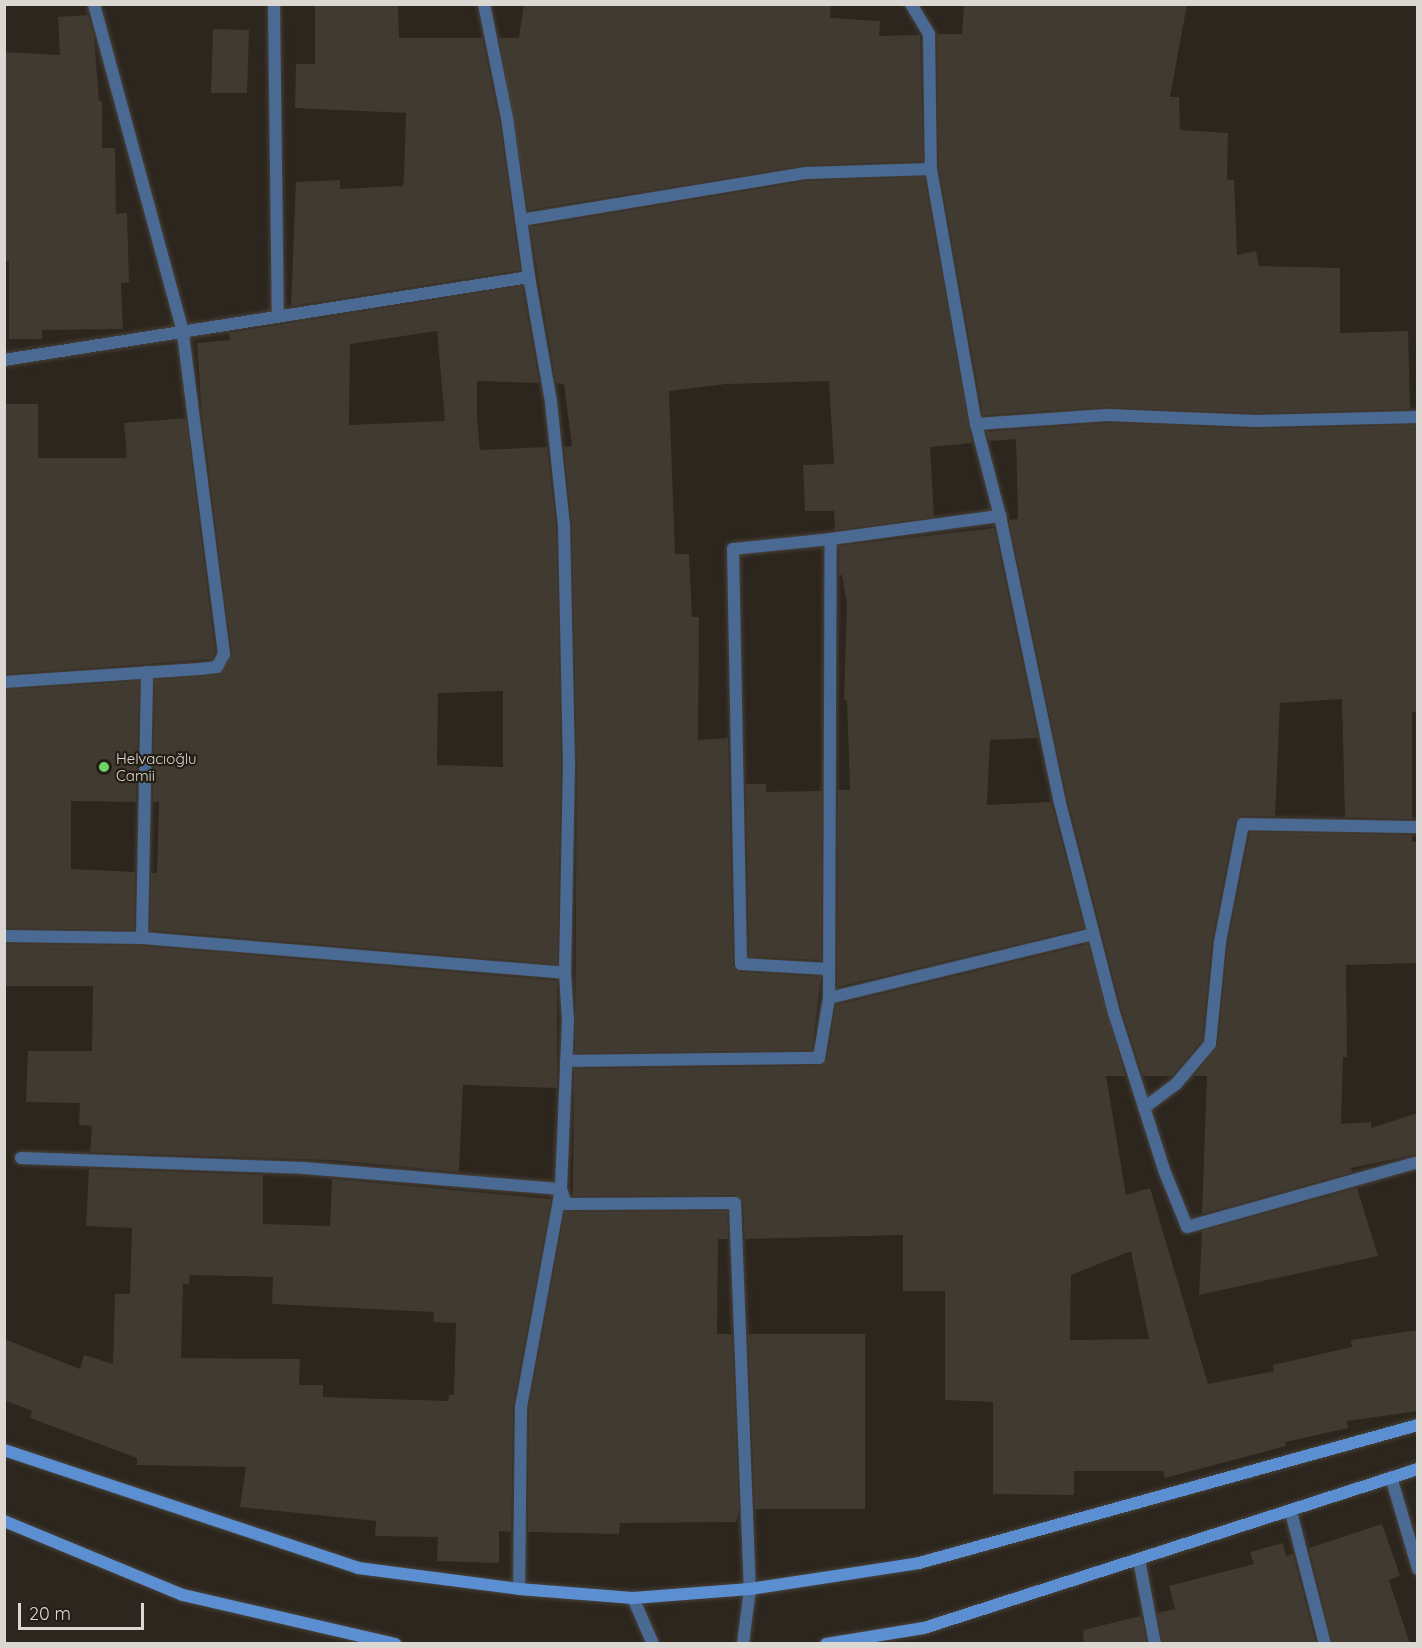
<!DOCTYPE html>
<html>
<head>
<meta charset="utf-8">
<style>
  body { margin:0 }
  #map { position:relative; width:1422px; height:1648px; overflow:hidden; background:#2c261e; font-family:Quicksand,sans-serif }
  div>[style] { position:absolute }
  .building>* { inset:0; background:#403a31 }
  .roads { filter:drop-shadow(0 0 2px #48423b) drop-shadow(0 0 2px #48423b) }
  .minor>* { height:12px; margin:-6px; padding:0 6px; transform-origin:6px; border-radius:6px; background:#4b6a93 }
  .tertiary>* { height:12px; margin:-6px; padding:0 6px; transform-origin:6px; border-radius:6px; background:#4b6a93 }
  .secondary>* { height:12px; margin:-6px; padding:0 6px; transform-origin:6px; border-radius:6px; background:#5c8fd1 }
  .dots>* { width:16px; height:16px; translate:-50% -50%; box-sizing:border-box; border:3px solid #231d15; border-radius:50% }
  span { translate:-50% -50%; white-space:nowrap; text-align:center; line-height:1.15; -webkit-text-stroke:4.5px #231d15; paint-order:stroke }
  .poi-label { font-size:15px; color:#dbd7d2 }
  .left { translate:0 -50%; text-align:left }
  .frame { position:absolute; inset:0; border:6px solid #dbd7d2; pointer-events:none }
  .scale { position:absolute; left:18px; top:1603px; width:126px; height:27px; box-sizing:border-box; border:3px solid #dbd7d2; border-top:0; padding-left:8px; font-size:18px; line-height:21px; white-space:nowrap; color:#dbd7d2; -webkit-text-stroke:4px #231d15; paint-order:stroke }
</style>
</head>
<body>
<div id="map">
  <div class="building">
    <i style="clip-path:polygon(315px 4px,398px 4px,399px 38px,482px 38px,499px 119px,520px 270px,291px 306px,296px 182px,340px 180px,340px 189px,403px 186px,404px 176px,406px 113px,295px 108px,296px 64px,315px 64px)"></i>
    <i style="clip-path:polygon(524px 4px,831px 4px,830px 18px,880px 21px,879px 36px,920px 35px,923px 161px,805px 165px,528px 210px,499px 38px,519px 38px)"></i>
    <i style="clip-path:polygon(964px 4px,1187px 4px,1170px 97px,1179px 97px,1180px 130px,1228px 133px,1227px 180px,1234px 180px,1237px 255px,1256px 251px,1259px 266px,1340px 268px,1340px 333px,1408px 331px,1410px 409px,1256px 413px,1107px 407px,983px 415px,939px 168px,937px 34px,962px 34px)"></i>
    <i style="clip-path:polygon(88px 15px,94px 36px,99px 101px,102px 101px,102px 148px,115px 148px,116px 214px,127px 213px,129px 282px,121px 283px,123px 329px,42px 330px,42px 339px,9px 339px,9px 261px,4px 261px,4px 52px,60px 55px,58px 17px)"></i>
    <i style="clip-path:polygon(213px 29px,249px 30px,247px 93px,211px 93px)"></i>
    <i style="clip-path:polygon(924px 177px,972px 443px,930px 447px,934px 517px,835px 530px,834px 511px,805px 511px,803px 465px,834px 464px,829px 381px,726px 384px,669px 391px,675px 554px,689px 554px,692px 617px,699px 617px,698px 740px,728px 738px,733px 965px,741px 972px,821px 977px,812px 1050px,575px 1053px,577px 763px,572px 526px,564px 447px,572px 446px,564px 384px,556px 383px,530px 227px,807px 181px)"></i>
    <i style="clip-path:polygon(evenodd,522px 286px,539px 383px,477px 381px,477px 418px,480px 450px,547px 447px,556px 527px,561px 763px,557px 964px,150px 930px,151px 873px,157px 873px,159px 802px,153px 802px,155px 680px,218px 675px,232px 654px,202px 416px,197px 343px,230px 340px,229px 333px,522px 286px,437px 331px,445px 421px,349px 425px,350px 344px,437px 331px,522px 286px,503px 691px,503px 767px,437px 765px,438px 693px,503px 691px)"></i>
    <i style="clip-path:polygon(4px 404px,38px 404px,38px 458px,127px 458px,124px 423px,186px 418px,215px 652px,212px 659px,4px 674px)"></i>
    <i style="clip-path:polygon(1107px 423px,1256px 429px,1418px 425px,1418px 712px,1412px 712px,1412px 819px,1345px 817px,1342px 699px,1280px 703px,1275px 816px,1243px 816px,1235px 822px,1212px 940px,1202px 1041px,1172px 1076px,1143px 1076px,1122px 1011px,1067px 797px,1009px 520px,1018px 519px,1016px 439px,989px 441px,986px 432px)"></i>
    <i style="clip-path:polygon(994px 528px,1038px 738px,990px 740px,987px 805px,1051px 802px,1084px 928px,837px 987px,838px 790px,850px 790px,847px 700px,844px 700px,847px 605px,842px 575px,839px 575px,839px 546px)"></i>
    <i style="clip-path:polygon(139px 681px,136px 802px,71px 801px,71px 869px,135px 872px,134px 930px,4px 928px,4px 690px)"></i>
    <i style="clip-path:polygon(746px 784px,766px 784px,766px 792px,822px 791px,821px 960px,749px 956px)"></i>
    <i style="clip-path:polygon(1250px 832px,1412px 835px,1412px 842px,1418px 842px,1418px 963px,1346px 965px,1347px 1057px,1343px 1057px,1341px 1124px,1371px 1122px,1371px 1128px,1418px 1113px,1418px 1154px,1351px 1168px,1352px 1172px,1202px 1214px,1207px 1076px,1194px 1076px,1218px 1045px,1228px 943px)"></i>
    <i style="clip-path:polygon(4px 944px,142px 946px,557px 981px,557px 1088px,463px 1085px,459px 1172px,332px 1160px,90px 1152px,92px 1126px,79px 1125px,80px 1103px,26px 1102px,28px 1051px,92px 1051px,93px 986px,4px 986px)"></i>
    <i style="clip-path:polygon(evenodd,1088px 944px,1125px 1076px,1106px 1076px,1126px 1195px,1150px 1188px,1208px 1384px,1274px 1371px,1273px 1365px,1352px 1347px,1351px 1340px,1418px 1330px,1418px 1411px,1347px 1421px,1348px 1428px,1285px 1442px,1286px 1446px,1165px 1478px,1163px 1471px,1074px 1471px,1074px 1495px,993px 1494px,993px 1402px,945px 1400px,945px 1291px,903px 1291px,903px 1235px,745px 1239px,743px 1202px,736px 1195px,573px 1196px,574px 1069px,820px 1066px,827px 1059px,836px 1005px,1088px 944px,1131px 1251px,1149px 1339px,1070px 1340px,1071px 1275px,1131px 1251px)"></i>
    <i style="clip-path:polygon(evenodd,89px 1169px,263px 1175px,263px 1224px,330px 1226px,332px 1179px,551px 1199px,513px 1405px,511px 1532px,499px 1531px,499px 1563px,437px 1561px,438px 1537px,375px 1536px,376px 1521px,240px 1507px,246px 1467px,137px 1465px,137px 1458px,30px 1418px,32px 1411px,4px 1400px,4px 1339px,80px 1369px,84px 1355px,113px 1364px,115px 1294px,130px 1294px,132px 1228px,86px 1226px,89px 1169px,190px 1275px,273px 1277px,272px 1304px,434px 1312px,433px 1322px,456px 1323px,454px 1395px,449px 1395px,448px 1401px,323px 1397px,323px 1385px,299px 1385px,300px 1359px,181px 1358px,183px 1284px,189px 1284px,190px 1275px)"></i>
    <i style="clip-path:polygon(1357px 1188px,1378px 1256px,1199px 1295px,1202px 1231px)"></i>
    <i style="clip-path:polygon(727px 1211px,728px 1239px,718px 1239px,717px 1334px,732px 1334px,739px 1509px,736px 1522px,620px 1523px,619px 1534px,528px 1532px,529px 1407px,565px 1212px)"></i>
    <i style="clip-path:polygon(748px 1334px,865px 1334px,865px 1509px,755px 1509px)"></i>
    <i style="clip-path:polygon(1382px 1524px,1400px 1576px,1389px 1580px,1410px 1644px,1333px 1644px,1309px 1548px)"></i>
    <i style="clip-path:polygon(1283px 1543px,1286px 1556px,1293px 1554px,1316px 1644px,1163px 1644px,1157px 1613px,1175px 1609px,1169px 1586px,1254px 1564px,1250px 1552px)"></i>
    <i style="clip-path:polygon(1141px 1616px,1147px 1644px,1084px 1644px,1083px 1630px)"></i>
  </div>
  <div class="roads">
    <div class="minor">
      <i style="left:274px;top:4px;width:310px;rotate:89.3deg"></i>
      <i style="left:484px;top:4px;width:116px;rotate:78.6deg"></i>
      <i style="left:507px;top:118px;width:161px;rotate:82.1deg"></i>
      <i style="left:529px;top:277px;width:127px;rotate:80deg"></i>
      <i style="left:551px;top:402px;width:125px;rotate:84deg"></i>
      <i style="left:564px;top:526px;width:237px;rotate:88.8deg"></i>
      <i style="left:569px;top:763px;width:210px;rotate:91.1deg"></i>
      <i style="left:565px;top:973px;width:48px;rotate:86.4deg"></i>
      <i style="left:568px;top:1021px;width:168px;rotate:92.4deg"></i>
      <i style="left:561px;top:1189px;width:221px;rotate:100.4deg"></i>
      <i style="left:521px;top:1406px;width:183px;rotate:90.6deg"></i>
      <i style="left:911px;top:4px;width:35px;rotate:59deg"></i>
      <i style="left:929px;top:34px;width:135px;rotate:89.2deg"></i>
      <i style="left:931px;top:169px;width:259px;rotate:80deg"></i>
      <i style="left:976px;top:424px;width:95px;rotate:75.4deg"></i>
      <i style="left:1000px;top:516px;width:289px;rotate:78.2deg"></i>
      <i style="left:1059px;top:799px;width:221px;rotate:75.6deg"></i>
      <i style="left:1114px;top:1013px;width:165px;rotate:72.3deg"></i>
      <i style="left:1164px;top:1170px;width:61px;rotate:68deg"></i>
      <i style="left:1187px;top:1227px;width:240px;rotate:-15.7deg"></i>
      <i style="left:521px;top:220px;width:289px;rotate:-9.4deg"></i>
      <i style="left:806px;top:173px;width:125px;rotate:-1.8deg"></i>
      <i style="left:4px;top:360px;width:532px;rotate:-8.98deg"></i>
      <i style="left:976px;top:424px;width:131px;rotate:-3.9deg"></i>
      <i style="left:1107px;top:415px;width:149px;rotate:2.3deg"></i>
      <i style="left:1256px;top:421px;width:162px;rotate:-1.4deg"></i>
      <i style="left:4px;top:682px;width:196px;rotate:-3.8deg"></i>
      <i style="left:200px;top:669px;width:17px;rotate:-7deg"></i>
      <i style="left:217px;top:667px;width:15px;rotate:-62deg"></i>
      <i style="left:224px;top:654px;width:325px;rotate:-97.3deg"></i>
      <i style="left:183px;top:332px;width:340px;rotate:-105.2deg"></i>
      <i style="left:4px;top:936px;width:138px;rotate:0.8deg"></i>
      <i style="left:142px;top:938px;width:424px;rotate:4.7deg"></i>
      <i style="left:142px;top:938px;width:266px;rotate:-88.9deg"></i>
      <i style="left:827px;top:969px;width:86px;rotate:-176.7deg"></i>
      <i style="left:741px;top:964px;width:415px;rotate:-91.1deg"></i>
      <i style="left:733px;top:549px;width:99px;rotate:-5.8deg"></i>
      <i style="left:829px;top:998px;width:272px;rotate:-13.6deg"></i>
      <i style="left:566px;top:1061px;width:253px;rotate:-0.7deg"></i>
      <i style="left:819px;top:1058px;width:61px;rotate:-80.5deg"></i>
      <i style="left:829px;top:998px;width:459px;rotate:-89.8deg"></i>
      <i style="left:831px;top:539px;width:171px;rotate:-7.8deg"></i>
      <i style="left:1144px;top:1108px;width:40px;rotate:-37deg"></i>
      <i style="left:1176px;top:1084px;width:52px;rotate:-49.6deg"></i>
      <i style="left:1210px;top:1044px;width:102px;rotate:-84.4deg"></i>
      <i style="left:1220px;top:942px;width:120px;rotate:-79deg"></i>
      <i style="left:1243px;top:824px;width:175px;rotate:1deg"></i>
      <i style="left:21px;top:1158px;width:283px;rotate:2deg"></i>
      <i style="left:304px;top:1168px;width:258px;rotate:4.7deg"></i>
      <i style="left:561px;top:1189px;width:16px;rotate:72deg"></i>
      <i style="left:566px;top:1204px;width:169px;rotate:-0.3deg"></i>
      <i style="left:735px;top:1203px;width:386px;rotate:87.8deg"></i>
      <i style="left:750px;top:1589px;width:55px;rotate:97.3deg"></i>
      <i style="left:1391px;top:1477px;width:96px;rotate:73.6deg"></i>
      <i style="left:1291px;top:1512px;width:136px;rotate:75.6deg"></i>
      <i style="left:1139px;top:1560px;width:86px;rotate:79.2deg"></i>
    </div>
    <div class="tertiary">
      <i style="left:633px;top:1598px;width:50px;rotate:66.5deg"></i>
    </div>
    <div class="secondary">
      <i style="left:4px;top:1450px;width:373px;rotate:18.4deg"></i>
      <i style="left:358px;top:1568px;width:162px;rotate:7.4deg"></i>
      <i style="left:519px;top:1589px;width:114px;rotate:4.5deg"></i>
      <i style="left:633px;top:1598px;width:117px;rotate:-4.4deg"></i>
      <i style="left:750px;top:1589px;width:171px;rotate:-8.7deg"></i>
      <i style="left:919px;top:1563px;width:518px;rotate:-15.46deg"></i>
      <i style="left:4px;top:1521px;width:194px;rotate:22.5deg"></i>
      <i style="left:183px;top:1595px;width:218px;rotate:13deg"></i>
      <i style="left:826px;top:1644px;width:99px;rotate:-9.3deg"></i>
      <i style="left:924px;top:1628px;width:519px;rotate:-17.84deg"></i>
    </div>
  </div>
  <div class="dots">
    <i style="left:104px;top:767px;background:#6bd363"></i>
  </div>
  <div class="poi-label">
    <span class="left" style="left:116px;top:767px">Helvacıoğlu<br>Camii</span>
  </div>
  <div class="frame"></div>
  <div class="scale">20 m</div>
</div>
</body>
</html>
